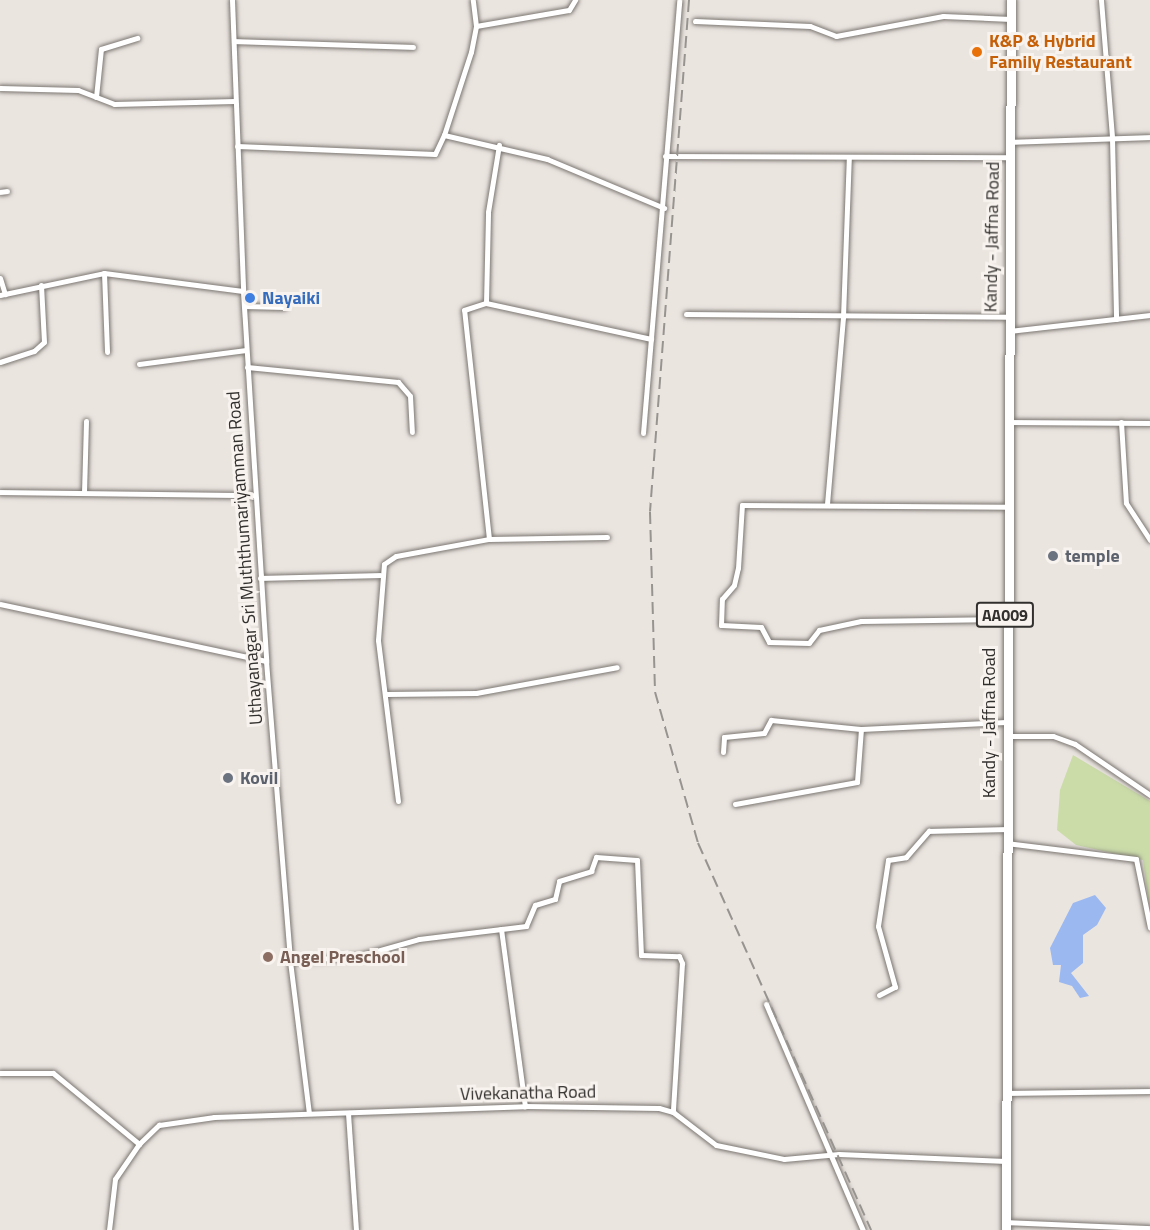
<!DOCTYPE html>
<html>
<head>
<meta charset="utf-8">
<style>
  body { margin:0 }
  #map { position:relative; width:1150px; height:1230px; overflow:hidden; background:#ebe5e0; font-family:"Titillium Web",sans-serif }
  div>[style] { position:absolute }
  .green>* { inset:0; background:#cbdca9 }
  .water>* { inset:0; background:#9bb8f0 }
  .roads { filter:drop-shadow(0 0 2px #7b7671) drop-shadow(0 0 2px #7b7671) }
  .street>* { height:5px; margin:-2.5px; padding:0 2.5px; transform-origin:2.5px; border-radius:2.5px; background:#fff }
  .highway>* { height:9px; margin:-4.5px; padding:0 4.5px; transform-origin:4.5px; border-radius:4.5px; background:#fff }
  .rail>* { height:2px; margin-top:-1px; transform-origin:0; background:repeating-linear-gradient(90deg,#97938f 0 12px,transparent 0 18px) }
  .dots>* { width:16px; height:16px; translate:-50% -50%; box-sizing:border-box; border:3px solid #f8f3ee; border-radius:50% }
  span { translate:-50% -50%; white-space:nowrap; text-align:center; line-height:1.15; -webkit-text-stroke:6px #f8f3ee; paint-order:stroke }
  .shield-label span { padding:2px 4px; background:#f8f3ee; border:2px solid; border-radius:4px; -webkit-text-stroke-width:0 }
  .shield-label { font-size:16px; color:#32302e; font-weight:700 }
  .food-label { font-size:18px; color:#c56008; font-weight:700 }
  .left { translate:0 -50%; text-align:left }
  .street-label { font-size:18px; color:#32302e }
  .shop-label { font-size:18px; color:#366cbe; font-weight:700 }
  .worship-label { font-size:18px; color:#5b616d; font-weight:700 }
  .education-label { font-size:18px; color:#785e54; font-weight:700 }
</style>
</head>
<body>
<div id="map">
  <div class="green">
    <i style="clip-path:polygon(1073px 755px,1150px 801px,1150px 912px,1143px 860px,1076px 845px,1057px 830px,1060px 790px)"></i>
  </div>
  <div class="water">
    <i style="clip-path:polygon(1095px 895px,1106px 908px,1097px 925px,1083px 935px,1083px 963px,1071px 973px,1089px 996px,1080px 998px,1072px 986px,1059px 982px,1061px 965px,1053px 965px,1050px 948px,1073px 903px)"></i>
  </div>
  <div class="roads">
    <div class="street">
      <i style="left:232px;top:0;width:291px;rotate:87.8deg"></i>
      <i style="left:243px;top:291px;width:371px;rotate:86.4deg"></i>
      <i style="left:266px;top:661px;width:301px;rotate:85.4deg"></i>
      <i style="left:290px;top:961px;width:153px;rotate:82.9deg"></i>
      <i style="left:1101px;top:0;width:138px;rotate:85.4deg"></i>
      <i style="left:1112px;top:138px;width:181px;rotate:88.7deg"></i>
      <i style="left:695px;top:21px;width:115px;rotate:2.5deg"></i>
      <i style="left:810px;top:26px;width:28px;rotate:21deg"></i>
      <i style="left:836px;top:36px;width:109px;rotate:-10.6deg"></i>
      <i style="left:943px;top:16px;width:68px;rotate:2.5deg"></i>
      <i style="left:476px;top:26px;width:94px;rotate:-9.8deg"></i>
      <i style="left:569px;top:10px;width:12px;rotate:-59deg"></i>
      <i style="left:234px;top:41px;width:179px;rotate:1.9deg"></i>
      <i style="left:0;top:88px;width:78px;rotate:1.5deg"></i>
      <i style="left:78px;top:90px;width:39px;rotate:21deg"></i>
      <i style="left:114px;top:104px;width:121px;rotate:-1.4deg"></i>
      <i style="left:96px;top:97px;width:48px;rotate:-84.1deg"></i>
      <i style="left:101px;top:49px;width:38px;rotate:-17deg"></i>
      <i style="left:444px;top:135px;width:87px;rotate:-72deg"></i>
      <i style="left:471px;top:52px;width:26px;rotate:-79deg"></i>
      <i style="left:476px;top:26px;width:26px;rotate:-97deg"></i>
      <i style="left:1009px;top:142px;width:141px;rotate:-2deg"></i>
      <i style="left:237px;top:146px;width:198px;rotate:2.3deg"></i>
      <i style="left:435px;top:154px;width:21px;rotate:-65deg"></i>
      <i style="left:444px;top:135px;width:106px;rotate:13.1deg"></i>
      <i style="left:547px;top:159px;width:127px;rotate:22.7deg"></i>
      <i style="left:665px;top:156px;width:344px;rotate:0.2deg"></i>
      <i style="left:0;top:192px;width:7px;rotate:-8deg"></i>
      <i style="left:104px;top:273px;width:79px;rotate:87.8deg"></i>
      <i style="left:0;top:278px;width:17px;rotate:73deg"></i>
      <i style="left:0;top:295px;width:106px;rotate:-11.9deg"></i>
      <i style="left:104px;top:273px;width:140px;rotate:7.4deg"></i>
      <i style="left:486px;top:303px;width:91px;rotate:-88.7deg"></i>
      <i style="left:488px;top:212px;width:68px;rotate:-80.7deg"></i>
      <i style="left:244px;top:306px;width:40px;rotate:1.4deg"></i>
      <i style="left:686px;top:314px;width:322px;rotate:0.5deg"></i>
      <i style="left:1009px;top:331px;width:142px;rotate:-6.5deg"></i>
      <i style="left:0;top:362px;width:36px;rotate:-18deg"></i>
      <i style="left:34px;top:351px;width:13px;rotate:-42deg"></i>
      <i style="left:44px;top:342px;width:57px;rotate:-93deg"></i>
      <i style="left:139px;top:364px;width:108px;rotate:-7.5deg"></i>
      <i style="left:247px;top:367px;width:152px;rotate:5.7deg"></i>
      <i style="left:398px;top:382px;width:18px;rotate:49deg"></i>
      <i style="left:410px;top:396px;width:36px;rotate:87deg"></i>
      <i style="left:1008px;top:422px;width:142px;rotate:0.4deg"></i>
      <i style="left:1121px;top:422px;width:81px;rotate:86.5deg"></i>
      <i style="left:1126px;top:503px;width:44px;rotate:57deg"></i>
      <i style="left:643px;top:433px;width:434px;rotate:-85.2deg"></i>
      <i style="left:0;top:492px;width:254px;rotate:0.7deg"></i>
      <i style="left:84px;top:493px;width:72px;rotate:-88.4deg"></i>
      <i style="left:827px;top:504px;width:188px;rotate:-85.1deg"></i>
      <i style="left:843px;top:317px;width:160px;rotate:-87.9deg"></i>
      <i style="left:489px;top:539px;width:230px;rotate:-96.2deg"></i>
      <i style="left:464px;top:310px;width:23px;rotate:-18deg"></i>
      <i style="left:486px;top:303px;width:169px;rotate:12.3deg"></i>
      <i style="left:260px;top:578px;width:120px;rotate:-1.4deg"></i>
      <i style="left:0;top:604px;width:272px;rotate:12.1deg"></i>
      <i style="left:1005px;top:619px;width:144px;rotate:179.2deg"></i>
      <i style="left:861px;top:621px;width:43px;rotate:167.9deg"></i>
      <i style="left:819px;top:630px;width:16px;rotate:128deg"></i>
      <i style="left:809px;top:643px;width:40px;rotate:-178.6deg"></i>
      <i style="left:769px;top:642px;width:17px;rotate:-118deg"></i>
      <i style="left:761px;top:627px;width:40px;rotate:-177.1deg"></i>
      <i style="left:721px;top:625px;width:26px;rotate:-88deg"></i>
      <i style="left:722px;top:599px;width:18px;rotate:-49deg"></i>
      <i style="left:734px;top:585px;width:17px;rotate:-77deg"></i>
      <i style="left:738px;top:568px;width:63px;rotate:-86.4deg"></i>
      <i style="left:742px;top:505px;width:264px;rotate:0.4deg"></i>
      <i style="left:386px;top:694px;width:90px;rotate:-0.6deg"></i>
      <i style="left:476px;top:693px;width:143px;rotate:-10.4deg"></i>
      <i style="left:1007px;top:736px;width:46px"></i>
      <i style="left:1053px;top:736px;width:23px;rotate:20deg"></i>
      <i style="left:1075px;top:744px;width:91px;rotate:34.2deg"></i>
      <i style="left:723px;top:752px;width:15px;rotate:-86deg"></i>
      <i style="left:724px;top:737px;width:40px;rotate:-5.7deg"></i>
      <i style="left:764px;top:733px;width:15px;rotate:-62deg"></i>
      <i style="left:771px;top:720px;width:90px;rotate:5.7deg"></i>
      <i style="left:861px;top:729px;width:145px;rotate:-2.8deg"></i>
      <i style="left:398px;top:801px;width:162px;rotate:-97.1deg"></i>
      <i style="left:378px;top:640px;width:76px;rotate:-85.5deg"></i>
      <i style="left:384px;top:564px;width:14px;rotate:-34deg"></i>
      <i style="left:396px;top:556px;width:95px;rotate:-10.4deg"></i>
      <i style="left:489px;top:539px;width:118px;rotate:-1deg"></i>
      <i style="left:735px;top:804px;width:124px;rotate:-10.2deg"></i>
      <i style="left:857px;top:782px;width:53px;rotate:-85.7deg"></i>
      <i style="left:1006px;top:843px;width:131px;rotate:7deg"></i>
      <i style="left:1136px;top:859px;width:70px;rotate:78.5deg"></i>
      <i style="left:501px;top:929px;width:179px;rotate:82.3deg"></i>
      <i style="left:290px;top:961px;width:69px;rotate:-4.1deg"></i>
      <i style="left:359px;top:956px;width:62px;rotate:-15.8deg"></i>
      <i style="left:419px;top:939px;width:108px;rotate:-6.9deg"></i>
      <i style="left:526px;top:926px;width:23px;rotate:-67deg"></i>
      <i style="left:535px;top:905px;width:21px;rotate:-17deg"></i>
      <i style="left:555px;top:899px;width:18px;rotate:-77deg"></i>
      <i style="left:559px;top:881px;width:34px;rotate:-17deg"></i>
      <i style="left:591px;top:871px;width:15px;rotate:-70deg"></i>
      <i style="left:596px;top:857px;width:41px;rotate:4.2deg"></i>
      <i style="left:637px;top:860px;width:95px;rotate:87.6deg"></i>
      <i style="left:641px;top:955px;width:38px;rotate:2deg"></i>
      <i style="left:679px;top:956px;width:8px;rotate:67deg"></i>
      <i style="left:682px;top:963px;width:149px;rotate:93.5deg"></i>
      <i style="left:879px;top:995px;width:18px;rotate:-27deg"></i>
      <i style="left:895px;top:987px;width:63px;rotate:-105.6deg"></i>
      <i style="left:878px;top:926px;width:67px;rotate:-81.4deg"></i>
      <i style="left:888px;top:860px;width:18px;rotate:-9deg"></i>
      <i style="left:906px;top:857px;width:35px;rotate:-49deg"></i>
      <i style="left:929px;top:831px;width:77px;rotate:-1.5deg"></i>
      <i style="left:766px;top:1004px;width:246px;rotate:66.8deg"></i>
      <i style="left:0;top:1073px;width:53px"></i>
      <i style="left:53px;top:1073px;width:112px;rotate:39.5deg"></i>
      <i style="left:1006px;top:1093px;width:144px;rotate:-0.8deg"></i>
      <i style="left:348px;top:1113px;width:117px;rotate:86.1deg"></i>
      <i style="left:1006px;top:1222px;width:144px;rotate:2.4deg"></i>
      <i style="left:109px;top:1230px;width:51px;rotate:-83.3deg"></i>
      <i style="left:115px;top:1179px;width:42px;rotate:-55.6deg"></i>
      <i style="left:139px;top:1144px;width:28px;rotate:-44deg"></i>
      <i style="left:159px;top:1125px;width:56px;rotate:-8.3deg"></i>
      <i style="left:214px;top:1117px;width:311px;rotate:-2deg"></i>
      <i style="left:525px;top:1106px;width:134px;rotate:0.9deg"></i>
      <i style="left:659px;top:1108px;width:15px;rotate:16deg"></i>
      <i style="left:673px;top:1112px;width:54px;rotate:37.5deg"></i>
      <i style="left:716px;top:1145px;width:69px;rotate:11.6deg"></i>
      <i style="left:784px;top:1159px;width:55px;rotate:-5.2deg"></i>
      <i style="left:839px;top:1154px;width:167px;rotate:2.4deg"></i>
    </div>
    <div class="highway">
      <i style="left:1006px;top:1230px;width:1230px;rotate:-89.77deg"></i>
    </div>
  </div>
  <div class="rail">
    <i style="left:689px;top:0;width:513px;rotate:94.36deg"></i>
    <i style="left:650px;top:512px;width:180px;rotate:88.4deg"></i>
    <i style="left:655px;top:692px;width:157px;rotate:74.1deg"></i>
    <i style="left:698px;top:843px;width:424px;rotate:65.9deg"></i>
  </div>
  <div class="dots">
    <i style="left:977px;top:52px;background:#e8710a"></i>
    <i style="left:250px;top:298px;background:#3f7fe0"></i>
    <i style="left:1053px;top:556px;background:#6b7280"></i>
    <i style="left:228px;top:778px;background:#6b7280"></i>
    <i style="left:268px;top:957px;background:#8d6e63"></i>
  </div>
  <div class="shield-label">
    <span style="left:1005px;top:615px">AA009</span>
  </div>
  <div class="food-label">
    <span class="left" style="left:989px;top:52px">K&amp;P &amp; Hybrid<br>Family Restaurant</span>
  </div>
  <div class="street-label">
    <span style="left:992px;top:237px;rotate:-89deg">Kandy - Jaffna Road</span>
    <span style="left:245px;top:558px;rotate:-94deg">Uthayanagar Sri Muththumariyamman Road</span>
    <span style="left:989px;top:723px;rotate:-90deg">Kandy - Jaffna Road</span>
    <span style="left:528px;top:1093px;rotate:-1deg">Vivekanatha Road</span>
  </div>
  <div class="shop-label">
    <span class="left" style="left:262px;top:298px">Nayaiki</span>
  </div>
  <div class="worship-label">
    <span class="left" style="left:1065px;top:556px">temple</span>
    <span class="left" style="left:240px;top:778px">Kovil</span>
  </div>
  <div class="education-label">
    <span class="left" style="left:280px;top:957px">Angel Preschool</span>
  </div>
</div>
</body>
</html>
